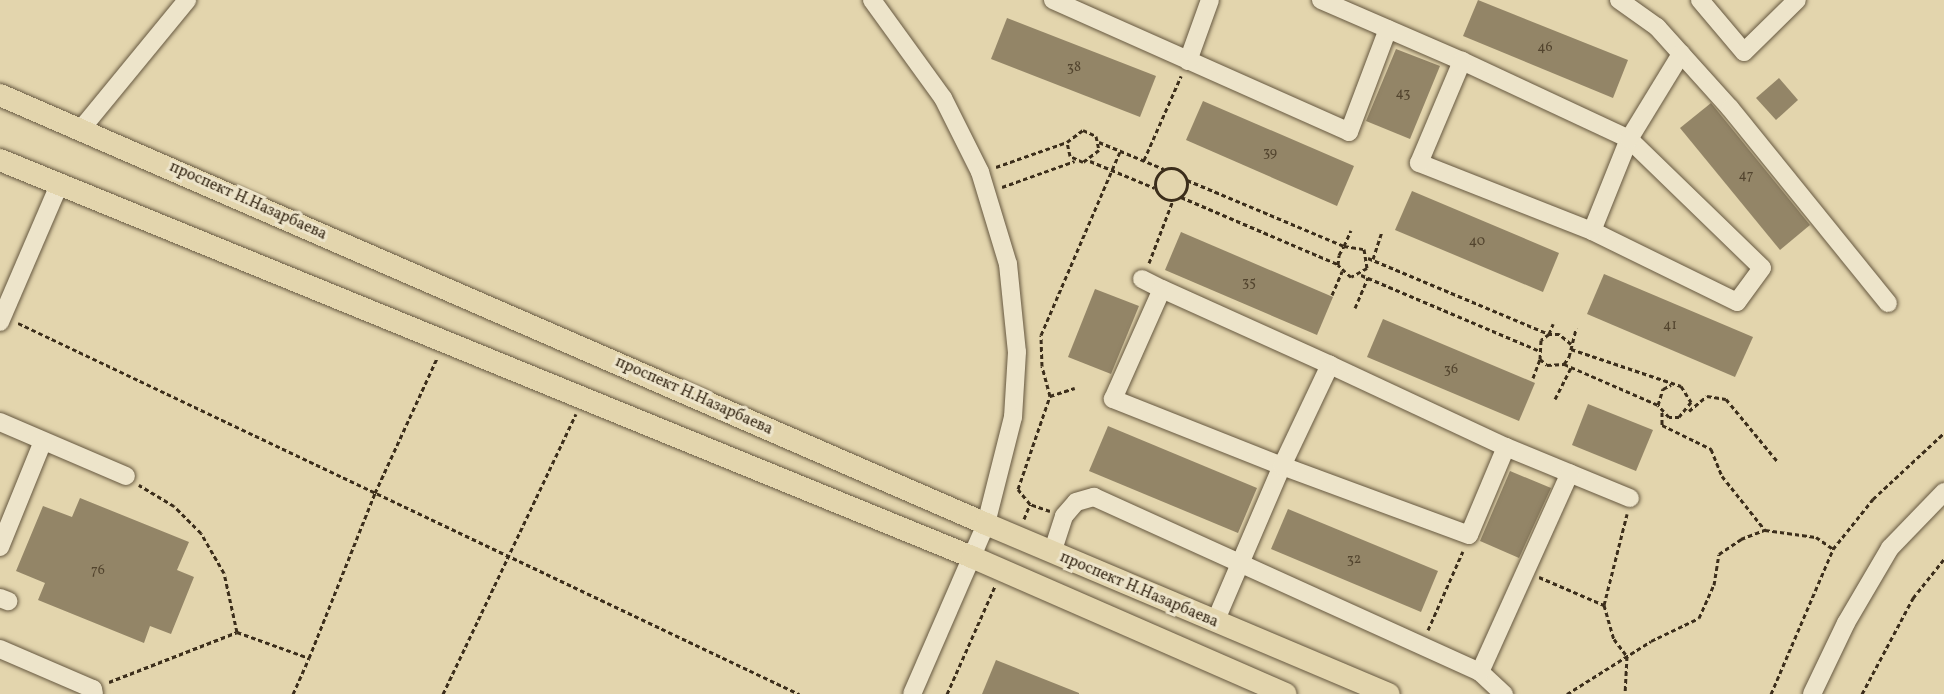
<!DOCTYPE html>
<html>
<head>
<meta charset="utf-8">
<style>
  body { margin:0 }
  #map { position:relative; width:1944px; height:694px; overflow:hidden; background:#e3d5ad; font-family:Vollkorn,serif }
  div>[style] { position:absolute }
  .building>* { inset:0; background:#938567 }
  .path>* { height:3px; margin-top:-1.5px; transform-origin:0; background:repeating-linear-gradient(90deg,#3c2e1b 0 4.5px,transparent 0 7.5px) }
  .path>.ring { margin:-1.5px; padding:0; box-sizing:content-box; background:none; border:3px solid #3c2e1b; border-radius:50% }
  .roads { filter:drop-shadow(0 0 2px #665840) drop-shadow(0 0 2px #665840) }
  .minor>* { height:18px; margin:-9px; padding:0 9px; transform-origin:9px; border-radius:9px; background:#ede4ca }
  .major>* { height:22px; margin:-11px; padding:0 11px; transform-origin:11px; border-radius:11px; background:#e3d5ad }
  span { translate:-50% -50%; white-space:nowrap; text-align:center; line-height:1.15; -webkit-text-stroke:6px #ede4ca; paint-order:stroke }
  .number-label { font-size:14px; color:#52442e }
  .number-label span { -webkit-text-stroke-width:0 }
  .street-label { font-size:16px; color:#3c2e1b }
</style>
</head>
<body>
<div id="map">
  <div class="building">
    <i style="clip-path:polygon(1478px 0,1628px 60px,1613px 98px,1463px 36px)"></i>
    <i style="clip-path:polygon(1007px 18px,1156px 76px,1140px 117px,991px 59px)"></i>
    <i style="clip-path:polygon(1396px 49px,1440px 66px,1410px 139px,1366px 121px)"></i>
    <i style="clip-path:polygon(1779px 78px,1798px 100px,1776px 120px,1756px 98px)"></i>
    <i style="clip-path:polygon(1203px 101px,1354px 166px,1337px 206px,1186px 140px)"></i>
    <i style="clip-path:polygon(1711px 103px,1810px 225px,1780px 250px,1680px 128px)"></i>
    <i style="clip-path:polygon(1412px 191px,1559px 253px,1543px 292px,1395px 230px)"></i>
    <i style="clip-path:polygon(1181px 232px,1333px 297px,1317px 335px,1165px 270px)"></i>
    <i style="clip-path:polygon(1604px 274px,1753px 337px,1735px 377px,1587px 314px)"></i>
    <i style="clip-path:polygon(1095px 289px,1139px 306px,1111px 374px,1068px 357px)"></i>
    <i style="clip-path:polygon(1383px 319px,1535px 383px,1519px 421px,1367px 357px)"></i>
    <i style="clip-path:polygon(1588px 404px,1653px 430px,1636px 471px,1572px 445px)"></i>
    <i style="clip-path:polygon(1108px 426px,1257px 488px,1238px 533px,1089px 471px)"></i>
    <i style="clip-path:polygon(1510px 471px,1551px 488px,1519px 558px,1480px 541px)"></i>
    <i style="clip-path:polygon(80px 498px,189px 542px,177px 570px,194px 577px,171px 634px,150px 626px,144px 643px,38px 600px,45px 583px,16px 571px,43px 506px,72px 517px)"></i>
    <i style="clip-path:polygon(1288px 509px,1438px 571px,1421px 612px,1271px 549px)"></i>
    <i style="clip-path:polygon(996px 660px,1079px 693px,1079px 694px,982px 694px)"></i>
  </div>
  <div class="path">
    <i style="left:1099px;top:142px;width:70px;rotate:22.6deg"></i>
    <i style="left:1144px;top:160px;width:92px;rotate:-66.2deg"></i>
    <i style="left:1090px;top:161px;width:70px;rotate:22.6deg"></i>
    <i style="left:996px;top:167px;width:75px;rotate:-19.4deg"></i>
    <i style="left:1067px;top:142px;width:20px;rotate:-37deg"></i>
    <i style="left:1083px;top:130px;width:14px;rotate:25deg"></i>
    <i style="left:1096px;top:136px;width:14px;rotate:78deg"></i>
    <i style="left:1099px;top:150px;width:20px;rotate:143deg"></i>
    <i style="left:1083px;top:162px;width:14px;rotate:-155deg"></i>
    <i style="left:1070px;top:156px;width:14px;rotate:-102deg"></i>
    <i class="ring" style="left:1155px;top:168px;width:29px;height:29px"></i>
    <i style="left:1187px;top:180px;width:170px;rotate:22.8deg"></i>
    <i style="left:1344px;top:246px;width:20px;rotate:9deg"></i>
    <i style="left:1364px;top:249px;width:19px;rotate:81deg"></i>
    <i style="left:1367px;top:268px;width:18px;rotate:151deg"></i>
    <i style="left:1351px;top:277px;width:18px;rotate:-137deg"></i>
    <i style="left:1338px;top:265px;width:10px;rotate:-84deg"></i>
    <i style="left:1339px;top:255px;width:10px;rotate:-61deg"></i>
    <i style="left:1344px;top:246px;width:17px;rotate:-66deg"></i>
    <i style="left:1002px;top:187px;width:77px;rotate:-19.6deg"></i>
    <i style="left:1181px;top:197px;width:170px;rotate:23.2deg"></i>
    <i style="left:1368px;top:258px;width:196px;rotate:22.8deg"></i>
    <i style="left:1549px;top:334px;width:11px;rotate:-68deg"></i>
    <i style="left:1373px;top:259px;width:28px;rotate:-72deg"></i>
    <i style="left:1149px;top:263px;width:67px;rotate:-69.1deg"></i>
    <i style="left:1361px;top:275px;width:192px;rotate:23deg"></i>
    <i style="left:1332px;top:295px;width:26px;rotate:-67deg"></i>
    <i style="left:1355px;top:308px;width:33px;rotate:-67deg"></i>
    <i style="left:18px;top:323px;width:865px;rotate:25.41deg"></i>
    <i style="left:1571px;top:344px;width:16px;rotate:-140deg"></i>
    <i style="left:1559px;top:334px;width:10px;rotate:180deg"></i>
    <i style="left:1549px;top:334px;width:10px;rotate:143deg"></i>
    <i style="left:1541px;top:340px;width:19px;rotate:93deg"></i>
    <i style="left:1540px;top:359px;width:9px;rotate:41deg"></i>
    <i style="left:1547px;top:365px;width:17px;rotate:-3deg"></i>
    <i style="left:1564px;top:364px;width:9px;rotate:-54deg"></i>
    <i style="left:1569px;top:357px;width:30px;rotate:-76deg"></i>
    <i style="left:1571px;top:349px;width:116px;rotate:18.6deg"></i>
    <i style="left:1681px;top:386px;width:19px;rotate:58deg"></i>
    <i style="left:1691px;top:402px;width:19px;rotate:129deg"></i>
    <i style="left:1679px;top:417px;width:10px;rotate:180deg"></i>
    <i style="left:1669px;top:417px;width:16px;rotate:-133deg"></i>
    <i style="left:1658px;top:405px;width:17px;rotate:-73deg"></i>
    <i style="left:1663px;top:389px;width:9px;rotate:-27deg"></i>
    <i style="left:1564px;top:364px;width:103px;rotate:23.6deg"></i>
    <i style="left:1533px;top:378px;width:20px;rotate:-70deg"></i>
    <i style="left:1050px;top:396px;width:26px;rotate:-18deg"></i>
    <i style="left:1555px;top:399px;width:36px;rotate:-63deg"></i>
    <i style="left:1689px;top:411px;width:23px;rotate:-40deg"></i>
    <i style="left:1707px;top:396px;width:19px;rotate:9deg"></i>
    <i style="left:1726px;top:399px;width:82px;rotate:50.5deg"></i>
    <i style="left:1662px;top:412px;width:13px;rotate:90deg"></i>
    <i style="left:1662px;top:425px;width:55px;rotate:26.1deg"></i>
    <i style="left:1711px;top:449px;width:29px;rotate:68deg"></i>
    <i style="left:1722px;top:476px;width:69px;rotate:51.5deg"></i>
    <i style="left:1050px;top:511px;width:21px;rotate:-161deg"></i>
    <i style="left:1030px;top:504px;width:19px;rotate:-129deg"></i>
    <i style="left:1018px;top:489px;width:98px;rotate:-71deg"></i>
    <i style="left:1050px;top:396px;width:31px;rotate:-105deg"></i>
    <i style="left:1042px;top:366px;width:31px;rotate:-92deg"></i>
    <i style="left:1041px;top:335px;width:199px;rotate:-66.7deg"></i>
    <i style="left:1024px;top:519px;width:16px;rotate:-68deg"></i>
    <i style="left:1539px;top:577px;width:71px;rotate:23.3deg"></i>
    <i style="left:1604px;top:605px;width:35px;rotate:74deg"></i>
    <i style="left:1614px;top:639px;width:21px;rotate:53deg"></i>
    <i style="left:1627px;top:656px;width:38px;rotate:93deg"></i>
    <i style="left:1604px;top:605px;width:94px;rotate:-75.8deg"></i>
    <i style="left:1428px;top:630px;width:86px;rotate:-66.1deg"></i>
    <i style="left:237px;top:632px;width:77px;rotate:19.9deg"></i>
    <i style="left:309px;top:658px;width:178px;rotate:-68.2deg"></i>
    <i style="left:375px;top:493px;width:149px;rotate:-65.3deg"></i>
    <i style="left:109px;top:682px;width:137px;rotate:-21.3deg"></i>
    <i style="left:237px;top:632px;width:60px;rotate:-102.4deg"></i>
    <i style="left:224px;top:573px;width:46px;rotate:-119.9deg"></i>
    <i style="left:201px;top:533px;width:38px;rotate:-135deg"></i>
    <i style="left:174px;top:506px;width:41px;rotate:-149deg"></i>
    <i style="left:293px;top:694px;width:39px;rotate:-66deg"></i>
    <i style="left:443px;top:694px;width:310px;rotate:-64.6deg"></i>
    <i style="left:947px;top:694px;width:118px;rotate:-66deg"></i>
    <i style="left:1567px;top:694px;width:99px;rotate:-32.2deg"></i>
    <i style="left:1651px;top:641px;width:53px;rotate:-25.6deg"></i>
    <i style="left:1699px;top:618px;width:36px;rotate:-66deg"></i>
    <i style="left:1714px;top:585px;width:31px;rotate:-81deg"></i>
    <i style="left:1719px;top:554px;width:27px;rotate:-34deg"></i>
    <i style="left:1741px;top:539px;width:26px;rotate:-21deg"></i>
    <i style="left:1765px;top:530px;width:51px;rotate:7.8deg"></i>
    <i style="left:1816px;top:537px;width:21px;rotate:35deg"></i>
    <i style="left:1833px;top:549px;width:64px;rotate:-51.3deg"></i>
    <i style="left:1873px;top:499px;width:97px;rotate:-42.9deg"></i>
    <i style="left:1771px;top:694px;width:158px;rotate:-66.8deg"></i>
    <i style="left:1862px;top:694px;width:109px;rotate:-62deg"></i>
    <i style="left:1913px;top:598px;width:50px;rotate:-51.5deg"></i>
  </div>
  <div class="roads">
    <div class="minor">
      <i style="left:872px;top:0;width:121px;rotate:54.1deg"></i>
      <i style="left:943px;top:98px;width:83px;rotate:63.4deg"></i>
      <i style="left:980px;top:172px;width:96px;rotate:73.1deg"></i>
      <i style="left:1008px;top:264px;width:88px;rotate:84.2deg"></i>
      <i style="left:1017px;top:352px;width:65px;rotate:93.5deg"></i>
      <i style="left:1013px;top:417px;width:110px;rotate:104.2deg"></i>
      <i style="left:986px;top:524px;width:185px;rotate:113.5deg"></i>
      <i style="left:1053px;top:0;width:324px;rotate:24deg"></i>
      <i style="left:1349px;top:132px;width:110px;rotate:-69.3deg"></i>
      <i style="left:1321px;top:0;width:154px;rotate:23.4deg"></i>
      <i style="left:1619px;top:0;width:47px;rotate:35.4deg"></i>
      <i style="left:1657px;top:27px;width:109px;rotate:48deg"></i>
      <i style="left:1730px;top:108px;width:251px;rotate:51deg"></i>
      <i style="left:1700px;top:0;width:68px;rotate:49.8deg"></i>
      <i style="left:1744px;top:52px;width:74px;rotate:-44.5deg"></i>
      <i style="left:1188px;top:61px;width:65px;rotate:-70.2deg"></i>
      <i style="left:1462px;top:61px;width:184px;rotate:25deg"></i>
      <i style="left:1629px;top:139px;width:185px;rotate:44.1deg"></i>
      <i style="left:1762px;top:268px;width:42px;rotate:126.3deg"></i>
      <i style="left:1737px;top:302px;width:161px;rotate:-153.9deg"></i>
      <i style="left:1592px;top:231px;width:186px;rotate:-158.5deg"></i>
      <i style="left:1419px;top:163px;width:111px;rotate:-67.1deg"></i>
      <i style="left:82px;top:128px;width:166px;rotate:-50.6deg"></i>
      <i style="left:1592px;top:231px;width:99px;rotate:-68.1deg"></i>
      <i style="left:1629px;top:139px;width:100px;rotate:-58.5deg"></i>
      <i style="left:1142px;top:279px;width:22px;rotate:27deg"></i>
      <i style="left:0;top:322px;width:149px;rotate:-66.7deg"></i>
      <i style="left:0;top:422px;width:137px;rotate:23.2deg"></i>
      <i style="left:1506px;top:447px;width:134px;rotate:22.4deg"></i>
      <i style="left:0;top:547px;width:114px;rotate:-67.9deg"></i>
      <i style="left:1052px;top:553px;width:39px;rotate:-72deg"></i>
      <i style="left:1064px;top:516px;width:18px;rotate:-49deg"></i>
      <i style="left:1076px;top:502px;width:19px;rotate:-16deg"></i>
      <i style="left:1094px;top:497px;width:424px;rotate:24.4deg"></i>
      <i style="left:1480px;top:672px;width:33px;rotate:43deg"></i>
      <i style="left:0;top:598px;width:9px;rotate:21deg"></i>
      <i style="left:1215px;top:622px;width:170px;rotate:-66.8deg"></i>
      <i style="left:1282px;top:466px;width:182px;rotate:-158.4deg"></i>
      <i style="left:1113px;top:399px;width:120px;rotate:-66deg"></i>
      <i style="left:1162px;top:289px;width:184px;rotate:24.3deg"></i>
      <i style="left:1330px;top:365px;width:194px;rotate:25deg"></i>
      <i style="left:1506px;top:447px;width:95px;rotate:112.8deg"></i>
      <i style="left:1469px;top:535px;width:199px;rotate:-159.7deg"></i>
      <i style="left:1282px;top:466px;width:112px;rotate:-64.6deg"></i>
      <i style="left:0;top:649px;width:101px;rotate:23.3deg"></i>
      <i style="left:93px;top:689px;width:5px;rotate:79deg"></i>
      <i style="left:1480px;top:672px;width:218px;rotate:-65.7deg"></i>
      <i style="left:1812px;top:694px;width:79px;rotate:-64.4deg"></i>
      <i style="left:1846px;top:623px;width:87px;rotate:-59.6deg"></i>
      <i style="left:1890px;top:548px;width:78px;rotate:-46deg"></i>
    </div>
    <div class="major">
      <i style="left:0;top:95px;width:1075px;rotate:23.51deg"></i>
      <i style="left:986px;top:524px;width:437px;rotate:22.9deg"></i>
      <i style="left:0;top:160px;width:1050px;rotate:22.22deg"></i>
      <i style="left:972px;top:557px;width:342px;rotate:23.6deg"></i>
    </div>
  </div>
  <div class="number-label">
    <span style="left:1545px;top:48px">46</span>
    <span style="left:1074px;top:68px">38</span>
    <span style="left:1403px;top:94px">43</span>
    <span style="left:1270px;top:153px">39</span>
    <span style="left:1746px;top:176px">47</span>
    <span style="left:1477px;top:242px">40</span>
    <span style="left:1249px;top:283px">35</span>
    <span style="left:1670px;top:326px">41</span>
    <span style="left:1451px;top:370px">36</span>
    <span style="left:1354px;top:560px">32</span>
    <span style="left:98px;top:571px">76</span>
  </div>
  <div class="street-label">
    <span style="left:248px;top:201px;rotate:24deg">проспект Н.Назарбаева</span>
    <span style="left:694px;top:396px;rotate:24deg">проспект Н.Назарбаева</span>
    <span style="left:1139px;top:590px;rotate:23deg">проспект Н.Назарбаева</span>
  </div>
</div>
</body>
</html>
